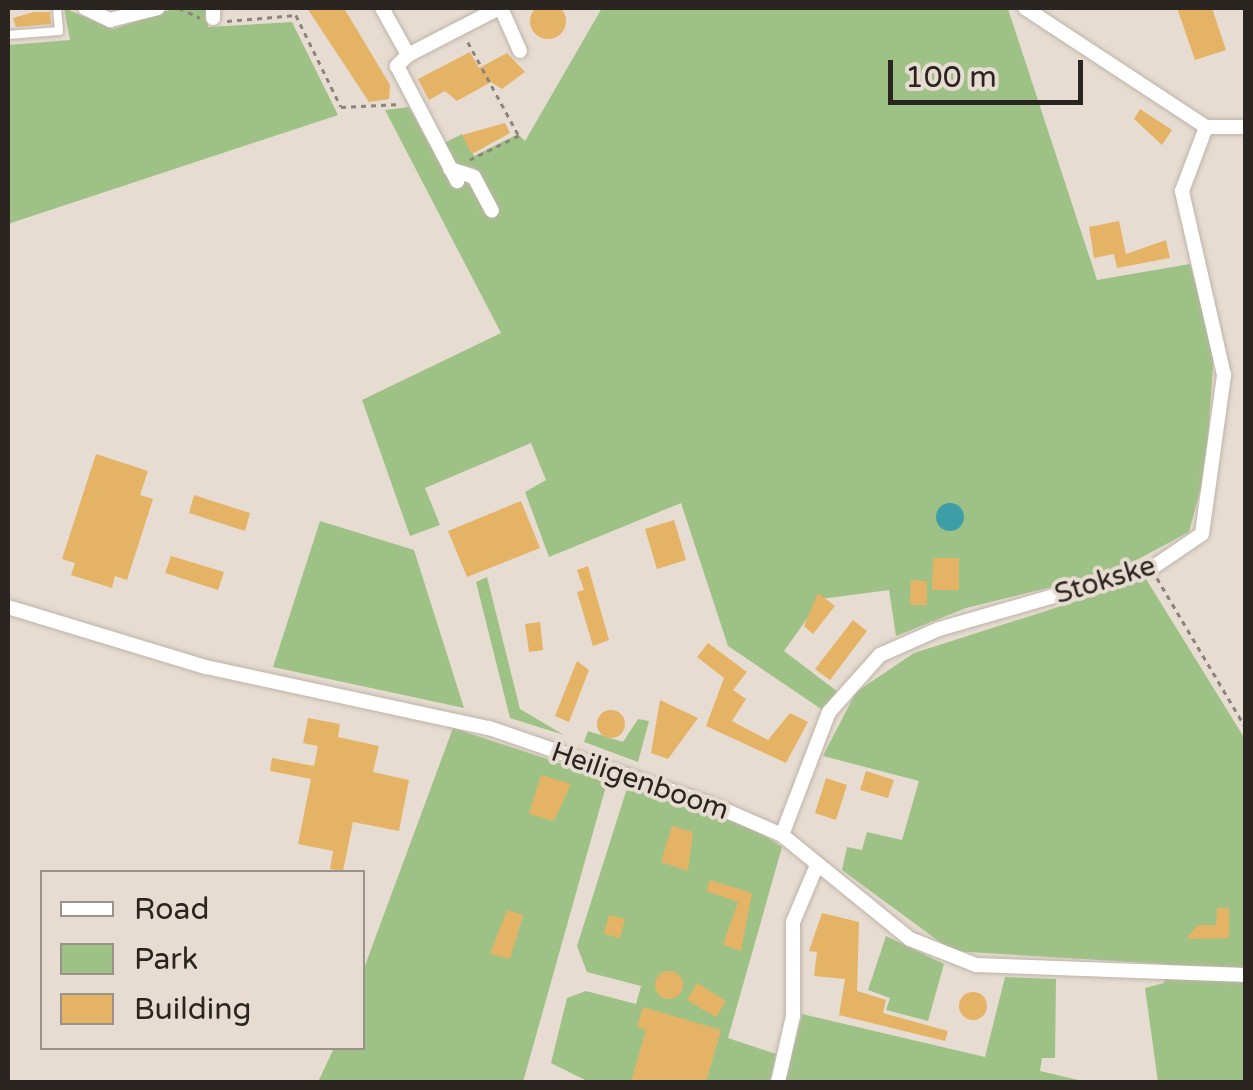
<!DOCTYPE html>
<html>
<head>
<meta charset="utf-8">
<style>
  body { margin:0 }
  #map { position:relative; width:1253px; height:1090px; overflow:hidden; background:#e7dcd1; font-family:"Varela Round",sans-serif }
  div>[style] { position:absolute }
  .green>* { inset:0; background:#9ec285 }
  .water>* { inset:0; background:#3e9ea8 }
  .round { border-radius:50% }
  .building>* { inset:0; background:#e5b365 }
  .path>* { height:2.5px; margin-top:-1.25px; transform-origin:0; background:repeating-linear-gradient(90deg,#8b837c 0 5px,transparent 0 10px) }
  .roads { filter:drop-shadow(0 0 2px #bdb3a7) drop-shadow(0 0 2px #bdb3a7) }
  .lane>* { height:8px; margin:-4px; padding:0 4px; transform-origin:4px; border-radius:4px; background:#fff }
  .street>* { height:14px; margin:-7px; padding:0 7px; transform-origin:7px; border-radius:7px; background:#fff }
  span { translate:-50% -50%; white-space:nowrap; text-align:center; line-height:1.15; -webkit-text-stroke:8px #e7dcd1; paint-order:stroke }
  .street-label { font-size:28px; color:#2a2521 }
  .frame { position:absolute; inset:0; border:10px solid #2a2521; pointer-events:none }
  .legend { position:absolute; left:40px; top:870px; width:325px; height:180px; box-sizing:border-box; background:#e7dcd1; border:2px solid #9b938b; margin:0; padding:12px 18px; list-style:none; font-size:30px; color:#2a2521 }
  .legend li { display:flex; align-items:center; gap:20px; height:50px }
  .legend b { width:50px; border:2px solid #9b938b }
  .scale { position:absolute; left:888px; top:60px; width:195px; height:45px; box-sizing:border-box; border:5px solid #2a2521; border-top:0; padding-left:12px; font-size:30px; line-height:35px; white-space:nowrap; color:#2a2521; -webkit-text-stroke:8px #e7dcd1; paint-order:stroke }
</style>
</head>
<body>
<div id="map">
  <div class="green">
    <i style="clip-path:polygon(64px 8px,113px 29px,176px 8px,207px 8px,208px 27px,292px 22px,338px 115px,8px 224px,8px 45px,70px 40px)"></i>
    <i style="clip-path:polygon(602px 8px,1008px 9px,1097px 280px,1190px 264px,1214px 352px,1206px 469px,1189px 532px,1114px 572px,966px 608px,896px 636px,889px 590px,821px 599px,784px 651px,838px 692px,827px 713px,728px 646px,681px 503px,549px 557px,525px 492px,546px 480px,531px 443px,425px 488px,440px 525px,410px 536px,362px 400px,501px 333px,385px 110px,409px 107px,452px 186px,468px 181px,484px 210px,492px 199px,474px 168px,452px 163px,442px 144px,462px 134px,474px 156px,518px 134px,525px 141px)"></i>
    <i style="clip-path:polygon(320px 521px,414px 550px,464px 708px,273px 667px)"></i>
    <i style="clip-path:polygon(487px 577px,520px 709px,564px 735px,510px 718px,476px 582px)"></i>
    <i style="clip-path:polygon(1146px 579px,1245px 739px,1245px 1082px,1158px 1082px,1145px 988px,1164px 983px,1166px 964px,952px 951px,842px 870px,847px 847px,862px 850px,867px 832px,902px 840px,919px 781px,823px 756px,856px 692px,914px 653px)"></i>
    <i style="clip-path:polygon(638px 719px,649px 721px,638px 762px,584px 742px,588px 731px,623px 742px)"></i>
    <i style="clip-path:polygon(453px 728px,608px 779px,523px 1082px,318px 1082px,334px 1048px,362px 1048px,363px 971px)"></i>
    <i style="clip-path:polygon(629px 782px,745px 822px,782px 847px,728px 1038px,776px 1054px,770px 1082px,589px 1082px,551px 1063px,567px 998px,586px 991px,636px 1004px,641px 986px,587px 972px,577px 946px)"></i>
    <i style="clip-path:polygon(886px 936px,944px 964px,928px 1021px,886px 1010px,890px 998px,868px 990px)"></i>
    <i style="clip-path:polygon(1005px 977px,1056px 979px,1055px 1058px,1042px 1058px,1040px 1071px,1087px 1082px,785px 1082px,802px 1014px,985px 1057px)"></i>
  </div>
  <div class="water">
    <i class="round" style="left:936px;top:503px;width:28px;height:28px"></i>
  </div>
  <div class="building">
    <i class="round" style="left:530px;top:3px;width:36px;height:36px"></i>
    <i style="clip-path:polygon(307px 8px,344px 8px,390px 85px,389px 99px,369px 102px)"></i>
    <i style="clip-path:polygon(1177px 8px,1212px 8px,1226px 50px,1195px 60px)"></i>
    <i style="clip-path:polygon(34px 12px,50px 12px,51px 24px,16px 27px,13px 18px)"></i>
    <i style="clip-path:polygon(470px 52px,479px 68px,507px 53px,525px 72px,502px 89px,491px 82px,457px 101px,445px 91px,429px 100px,418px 79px)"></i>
    <i style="clip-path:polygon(1140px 109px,1172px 130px,1162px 145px,1134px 119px)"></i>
    <i style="clip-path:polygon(505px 123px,510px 133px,472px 154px,462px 135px)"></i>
    <i style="clip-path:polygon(1119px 221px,1126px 254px,1166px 240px,1170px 258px,1117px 268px,1114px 254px,1094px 258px,1089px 227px)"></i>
    <i style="clip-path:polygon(96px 454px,148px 471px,140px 495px,153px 499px,127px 580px,115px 576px,112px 588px,71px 575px,75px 563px,62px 559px)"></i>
    <i style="clip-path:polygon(194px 495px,250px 513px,245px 531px,189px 513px)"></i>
    <i style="clip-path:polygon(521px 501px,540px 548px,467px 577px,448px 531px)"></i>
    <i style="clip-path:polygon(674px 520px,686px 560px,657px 569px,645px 529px)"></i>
    <i style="clip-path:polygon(171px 556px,224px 572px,218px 590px,165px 573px)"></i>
    <i style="clip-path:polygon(933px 558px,959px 558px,959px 590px,932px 590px)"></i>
    <i style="clip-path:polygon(588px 566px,609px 640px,593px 646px,577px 592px,584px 590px,577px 570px)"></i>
    <i style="clip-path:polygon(911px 580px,927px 581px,927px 605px,910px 605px)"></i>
    <i style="clip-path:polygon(818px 593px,835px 606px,813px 634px,804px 626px)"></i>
    <i style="clip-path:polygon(853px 620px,867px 631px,830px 680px,815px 669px)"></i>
    <i style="clip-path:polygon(540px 622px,543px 650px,529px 652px,525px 624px)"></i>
    <i style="clip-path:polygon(708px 643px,747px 672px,733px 690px,746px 699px,732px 721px,768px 740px,790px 713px,808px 722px,786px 763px,706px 726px,724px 678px,697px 657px)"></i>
    <i style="clip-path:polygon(577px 661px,589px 670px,569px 722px,555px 716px)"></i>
    <i style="clip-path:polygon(660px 700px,698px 718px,668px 759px,651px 753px)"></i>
    <i class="round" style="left:597px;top:710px;width:28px;height:28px"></i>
    <i style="clip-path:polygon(308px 718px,340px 724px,338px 737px,379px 746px,373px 772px,409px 780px,399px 831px,353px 822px,343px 871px,330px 869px,333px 851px,298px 844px,311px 779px,270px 771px,272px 758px,314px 766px,318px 746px,303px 743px)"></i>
    <i style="clip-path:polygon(866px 771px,894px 780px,888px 798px,860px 790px)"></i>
    <i style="clip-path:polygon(541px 775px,571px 784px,554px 821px,529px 814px)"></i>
    <i style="clip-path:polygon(826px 778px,847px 785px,836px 820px,815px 813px)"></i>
    <i style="clip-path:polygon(672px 826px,693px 832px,688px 871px,661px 862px)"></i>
    <i style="clip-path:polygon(710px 880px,752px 893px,741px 951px,723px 945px,738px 902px,706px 891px)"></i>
    <i style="clip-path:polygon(1229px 908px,1229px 938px,1186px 939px,1198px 925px,1216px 925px,1217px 908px)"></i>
    <i style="clip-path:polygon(507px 910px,523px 915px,510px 959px,490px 954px)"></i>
    <i style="clip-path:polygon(822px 913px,859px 922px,857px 991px,886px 1000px,883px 1013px,948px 1031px,945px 1041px,839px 1015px,845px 979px,814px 976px,817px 952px,809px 951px)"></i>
    <i style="clip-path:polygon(609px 915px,625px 919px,620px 938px,604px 934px)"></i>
    <i class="round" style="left:655px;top:971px;width:28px;height:28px"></i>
    <i style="clip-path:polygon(697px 983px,726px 1001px,716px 1017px,687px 1000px)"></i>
    <i class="round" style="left:959px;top:992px;width:28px;height:28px"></i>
    <i style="clip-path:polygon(643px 1007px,721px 1030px,706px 1082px,631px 1082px,646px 1030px,637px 1027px)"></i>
  </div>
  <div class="path">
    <i style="left:179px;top:8px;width:23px;rotate:25deg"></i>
    <i style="left:227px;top:21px;width:69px;rotate:-5deg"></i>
    <i style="left:296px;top:15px;width:102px;rotate:63.9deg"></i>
    <i style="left:341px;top:107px;width:59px;rotate:-2.9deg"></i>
    <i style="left:468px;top:42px;width:107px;rotate:61.5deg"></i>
    <i style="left:519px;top:136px;width:55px;rotate:153.9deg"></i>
    <i style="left:1157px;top:578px;width:174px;rotate:59.3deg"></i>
  </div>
  <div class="roads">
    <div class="lane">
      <i style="left:8px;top:35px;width:51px;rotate:-4.5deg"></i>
      <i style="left:59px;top:31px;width:23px;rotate:-95deg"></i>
    </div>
    <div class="street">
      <i style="left:85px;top:8px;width:28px;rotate:26deg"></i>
      <i style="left:110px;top:20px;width:49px;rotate:-14deg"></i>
      <i style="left:213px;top:8px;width:10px;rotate:90deg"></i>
      <i style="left:382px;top:8px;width:54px;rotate:61deg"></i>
      <i style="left:408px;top:55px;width:16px;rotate:135deg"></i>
      <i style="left:397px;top:66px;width:130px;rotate:62.4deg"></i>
      <i style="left:501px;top:8px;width:47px;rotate:66.2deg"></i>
      <i style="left:1025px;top:8px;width:217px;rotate:33.3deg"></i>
      <i style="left:408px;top:55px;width:102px;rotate:-27.3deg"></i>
      <i style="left:450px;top:169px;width:25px;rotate:18deg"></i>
      <i style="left:474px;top:177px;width:38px;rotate:62deg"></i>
      <i style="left:8px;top:607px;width:207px;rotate:16.9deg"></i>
      <i style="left:206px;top:667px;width:289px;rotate:12.2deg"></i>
      <i style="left:489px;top:728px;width:237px;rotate:19deg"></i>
      <i style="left:713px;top:805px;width:75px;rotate:23.5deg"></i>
      <i style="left:782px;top:835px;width:165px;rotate:39.1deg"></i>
      <i style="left:910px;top:939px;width:71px;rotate:21.5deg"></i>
      <i style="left:976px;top:965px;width:270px;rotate:2.1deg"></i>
      <i style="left:782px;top:835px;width:132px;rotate:-69.1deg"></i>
      <i style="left:829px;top:712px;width:76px;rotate:-48.2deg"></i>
      <i style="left:880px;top:655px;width:64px;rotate:-23.8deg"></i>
      <i style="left:939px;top:629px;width:222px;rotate:-16deg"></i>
      <i style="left:1152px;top:568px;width:60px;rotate:-34.2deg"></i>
      <i style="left:1202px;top:534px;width:161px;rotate:-82.1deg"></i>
      <i style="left:1224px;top:375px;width:189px;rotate:-102.9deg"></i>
      <i style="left:1182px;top:191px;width:68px;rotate:-69.4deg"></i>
      <i style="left:1206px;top:127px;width:40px"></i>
      <i style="left:778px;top:1082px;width:68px;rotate:-77.2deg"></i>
      <i style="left:793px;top:1016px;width:94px;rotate:-90deg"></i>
      <i style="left:793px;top:922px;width:62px;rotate:-67.2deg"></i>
    </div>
  </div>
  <div class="street-label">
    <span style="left:1105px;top:580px;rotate:-17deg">Stokske</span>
    <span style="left:640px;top:781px;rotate:19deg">Heiligenboom</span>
  </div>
  <div class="frame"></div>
  <ul class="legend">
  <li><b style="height:12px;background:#fff"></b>Road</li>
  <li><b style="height:28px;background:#9ec285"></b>Park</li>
  <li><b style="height:28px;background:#e5b365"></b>Building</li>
  </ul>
  <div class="scale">100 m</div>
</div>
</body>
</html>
